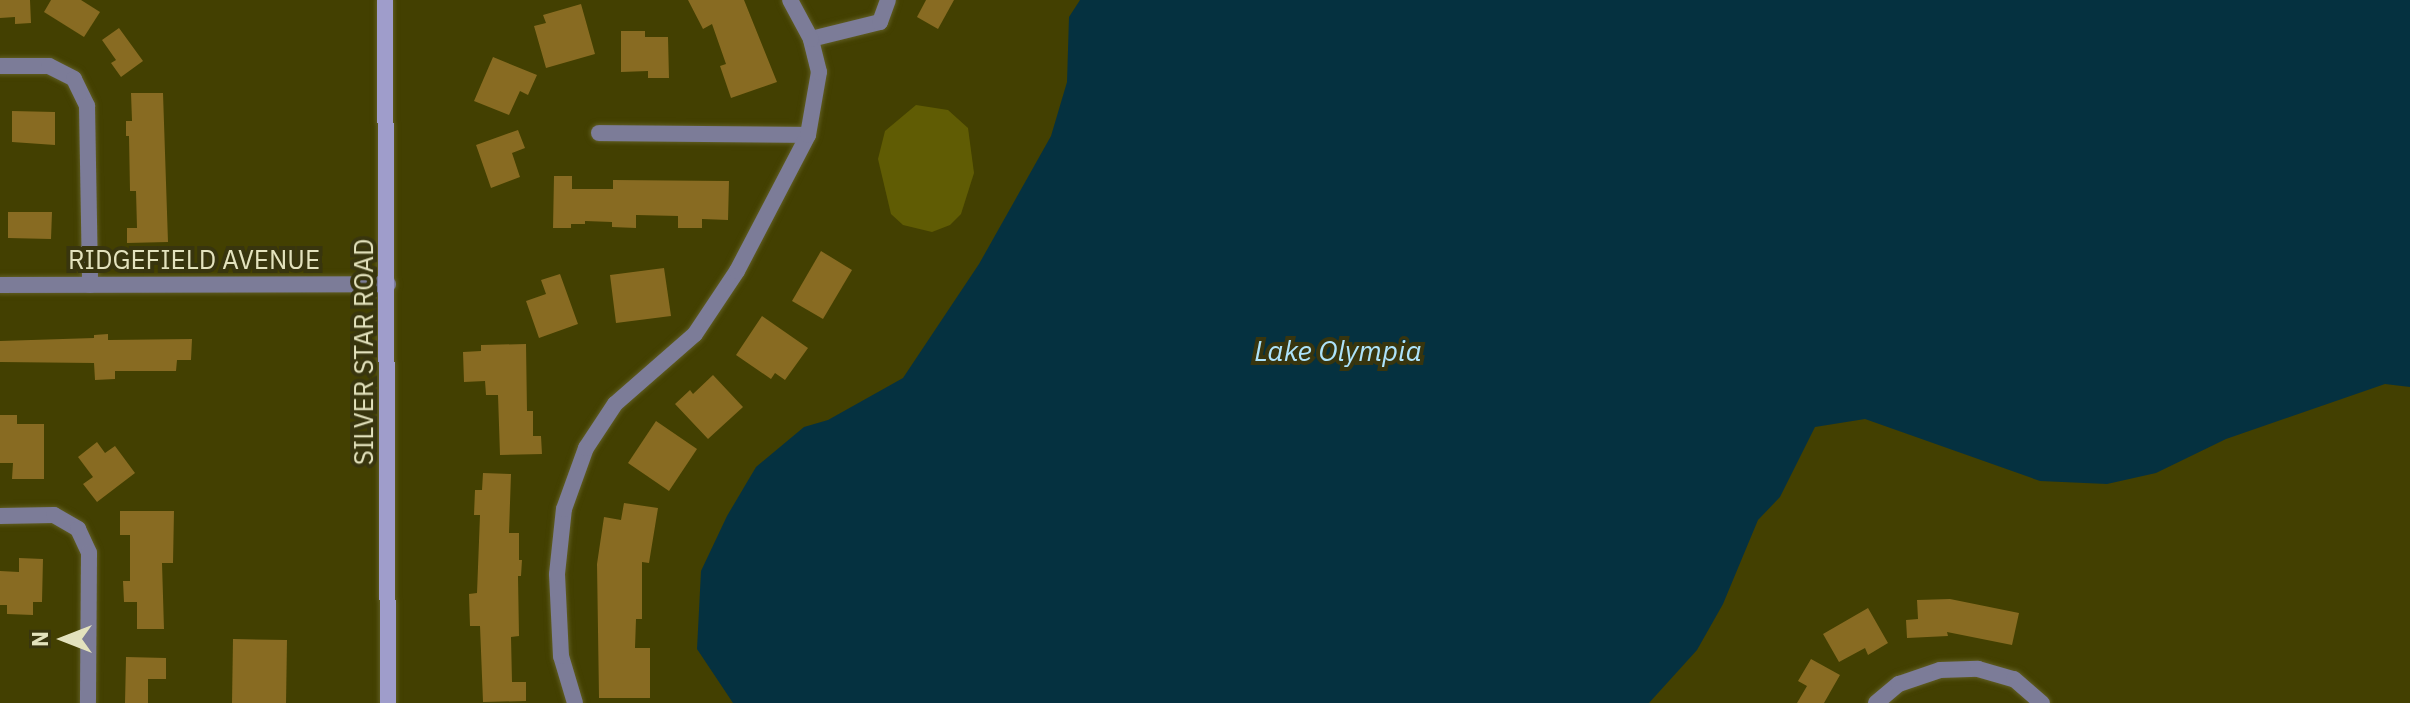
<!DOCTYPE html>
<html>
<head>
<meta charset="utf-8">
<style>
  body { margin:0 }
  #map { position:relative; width:2410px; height:703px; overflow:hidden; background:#434001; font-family:"IBM Plex Sans",sans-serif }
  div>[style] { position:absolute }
  .green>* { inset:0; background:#605c04 }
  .water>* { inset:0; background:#053140 }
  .building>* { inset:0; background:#886b22 }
  .roads { filter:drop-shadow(0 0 2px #605d23) drop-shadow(0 0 2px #605d23) }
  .minor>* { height:16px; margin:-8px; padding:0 8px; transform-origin:8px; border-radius:8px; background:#7c7c98 }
  .secondary>* { height:16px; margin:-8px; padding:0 8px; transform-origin:8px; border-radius:8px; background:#9f9dcb }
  span { translate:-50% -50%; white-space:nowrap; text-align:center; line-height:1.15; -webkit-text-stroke:8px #38350e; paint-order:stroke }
  .street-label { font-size:26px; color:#e3e2bd }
  .water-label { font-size:28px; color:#ade3fb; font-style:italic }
  .north { position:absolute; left:24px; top:599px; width:80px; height:80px; -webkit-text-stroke:6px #38350e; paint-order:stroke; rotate:270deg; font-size:22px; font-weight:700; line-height:32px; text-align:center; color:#e3e2bd }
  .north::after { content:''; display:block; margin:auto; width:28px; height:36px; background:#e3e2bd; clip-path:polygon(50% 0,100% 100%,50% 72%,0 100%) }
</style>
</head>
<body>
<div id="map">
  <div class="green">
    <i style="clip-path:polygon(916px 105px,948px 110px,968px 128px,974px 173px,961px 214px,950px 225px,932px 232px,903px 225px,891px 214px,878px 159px,885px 131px)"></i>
  </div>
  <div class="water">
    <i style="clip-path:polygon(1080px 0,2410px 0,2410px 387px,2385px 384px,2226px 439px,2156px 473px,2107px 484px,2040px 481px,1865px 419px,1815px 427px,1780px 497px,1758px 520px,1723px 604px,1697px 650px,1649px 703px,733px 703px,697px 649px,701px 571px,727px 516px,756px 467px,804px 427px,828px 420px,903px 378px,979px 264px,1051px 136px,1067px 82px,1069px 17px)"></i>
  </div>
  <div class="building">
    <i style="clip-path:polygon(0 0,30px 0,31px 23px,15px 24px,15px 17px,0 18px)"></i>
    <i style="clip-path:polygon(51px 0,81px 0,100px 12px,84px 37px,44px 12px)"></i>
    <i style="clip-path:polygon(688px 0,744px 0,777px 82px,731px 98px,720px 66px,726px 64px,712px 24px,703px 29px)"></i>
    <i style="clip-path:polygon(926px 0,954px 0,938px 29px,917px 17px)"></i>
    <i style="clip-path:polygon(581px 4px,595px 54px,546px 68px,534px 26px,546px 23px,543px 15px)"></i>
    <i style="clip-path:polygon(119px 28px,143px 61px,121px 77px,111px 63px,116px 60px,102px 40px)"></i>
    <i style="clip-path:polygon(621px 31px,645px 31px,645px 37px,668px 37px,669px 78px,648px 78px,648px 71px,621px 72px)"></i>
    <i style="clip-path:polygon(493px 57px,537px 75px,528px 95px,520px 91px,509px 115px,474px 101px)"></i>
    <i style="clip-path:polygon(131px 93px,163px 93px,168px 242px,127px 243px,127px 228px,137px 228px,136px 191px,130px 191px,129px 136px,126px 136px,126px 121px,132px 121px)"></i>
    <i style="clip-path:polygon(12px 111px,55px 112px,55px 145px,12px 142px)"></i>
    <i style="clip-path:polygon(518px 130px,525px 148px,512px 153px,520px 177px,491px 188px,476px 145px)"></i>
    <i style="clip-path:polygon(554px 176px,572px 176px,572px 189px,613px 189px,613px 180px,729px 181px,728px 220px,702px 219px,702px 228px,678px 228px,678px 216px,636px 215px,636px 228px,612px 227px,612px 222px,585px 221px,585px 224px,571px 224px,571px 228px,553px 228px)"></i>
    <i style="clip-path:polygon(8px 212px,52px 212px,51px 239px,8px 238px)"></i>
    <i style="clip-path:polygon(821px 251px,852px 270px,823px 319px,792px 301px)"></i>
    <i style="clip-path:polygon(664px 268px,671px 316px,616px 323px,610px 275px)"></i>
    <i style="clip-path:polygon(560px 274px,578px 324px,539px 338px,526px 301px,546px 294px,541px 280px)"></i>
    <i style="clip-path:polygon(762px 316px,808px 348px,785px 380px,775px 373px,771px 379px,736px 355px)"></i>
    <i style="clip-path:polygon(108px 334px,108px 340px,192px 339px,191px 360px,177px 360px,176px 371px,115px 371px,115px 379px,95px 380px,94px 363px,0 362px,0 341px,94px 338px,94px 335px)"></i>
    <i style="clip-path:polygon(526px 344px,527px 411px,533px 411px,533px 436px,541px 436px,542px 454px,500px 455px,498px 395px,486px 395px,485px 381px,464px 382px,463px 352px,481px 351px,481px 345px)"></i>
    <i style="clip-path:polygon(713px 375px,743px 407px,708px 439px,675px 404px,690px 390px,693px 394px)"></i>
    <i style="clip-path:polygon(0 415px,17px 415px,17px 424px,44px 424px,44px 479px,12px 479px,13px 463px,0 463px)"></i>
    <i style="clip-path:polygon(656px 421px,697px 449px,669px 491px,628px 463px)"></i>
    <i style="clip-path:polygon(97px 442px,105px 453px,115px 446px,135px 473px,97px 502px,83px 484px,93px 477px,78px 457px)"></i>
    <i style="clip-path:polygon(483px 473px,511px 474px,509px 533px,519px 533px,519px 560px,522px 560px,521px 576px,518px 576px,519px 636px,511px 637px,512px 682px,526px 682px,526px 701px,483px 702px,480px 626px,470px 626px,469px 594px,477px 593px,480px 515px,474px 515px,475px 490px,482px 490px)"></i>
    <i style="clip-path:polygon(624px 503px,658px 508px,649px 563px,642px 562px,642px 619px,636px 619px,635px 648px,650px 648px,650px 698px,599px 698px,597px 564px,604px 517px,621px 520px)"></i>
    <i style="clip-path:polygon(120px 511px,174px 511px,173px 563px,162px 563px,164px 629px,137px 629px,137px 602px,124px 602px,123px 581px,130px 581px,130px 535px,120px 535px)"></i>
    <i style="clip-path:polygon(19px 558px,43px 559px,42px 602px,33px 602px,33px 615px,7px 614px,7px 605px,0 605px,0 571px,19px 572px)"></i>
    <i style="clip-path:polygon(1950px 599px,2019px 613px,2012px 645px,1947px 632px,1948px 636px,1907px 638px,1906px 620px,1918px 619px,1917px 600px)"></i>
    <i style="clip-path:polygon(1868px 608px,1888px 643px,1868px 655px,1865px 648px,1839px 662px,1823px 634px)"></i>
    <i style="clip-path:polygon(233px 639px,287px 640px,286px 703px,232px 703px)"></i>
    <i style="clip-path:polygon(126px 657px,166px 658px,166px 679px,148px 679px,148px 703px,125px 703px)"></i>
    <i style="clip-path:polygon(1811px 659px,1840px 675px,1824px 703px,1797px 703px,1807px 686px,1798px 681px)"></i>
  </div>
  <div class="roads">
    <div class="minor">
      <i style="left:811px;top:39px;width:71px;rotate:-13.8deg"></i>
      <i style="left:880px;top:22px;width:23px;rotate:-70deg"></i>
      <i style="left:0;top:66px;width:49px"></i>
      <i style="left:49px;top:66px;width:28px;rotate:27deg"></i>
      <i style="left:74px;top:79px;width:30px;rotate:64deg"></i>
      <i style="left:87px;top:106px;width:179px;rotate:89deg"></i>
      <i style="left:599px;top:133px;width:209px;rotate:0.5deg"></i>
      <i style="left:0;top:285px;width:388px;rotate:-0.1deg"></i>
      <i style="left:0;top:516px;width:54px;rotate:-1.1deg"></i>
      <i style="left:54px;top:515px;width:28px;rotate:30deg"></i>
      <i style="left:78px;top:529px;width:26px;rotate:65deg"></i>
      <i style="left:89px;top:553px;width:150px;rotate:90.4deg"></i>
      <i style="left:575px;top:703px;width:49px;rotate:-106.6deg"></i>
      <i style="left:561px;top:656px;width:82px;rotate:-92.8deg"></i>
      <i style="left:557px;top:574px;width:65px;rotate:-83.9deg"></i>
      <i style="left:564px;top:509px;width:65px;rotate:-70.2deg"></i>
      <i style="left:586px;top:448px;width:53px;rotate:-56.6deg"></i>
      <i style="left:615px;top:404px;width:106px;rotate:-41.2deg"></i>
      <i style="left:695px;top:334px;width:76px;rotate:-56.3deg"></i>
      <i style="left:737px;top:271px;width:153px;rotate:-62.4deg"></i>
      <i style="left:808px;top:135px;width:64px;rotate:-80.1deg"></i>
      <i style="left:819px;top:72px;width:34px;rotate:-104deg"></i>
      <i style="left:811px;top:39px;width:44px;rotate:-118.3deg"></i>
      <i style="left:1876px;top:703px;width:30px;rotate:-40deg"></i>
      <i style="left:1899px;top:684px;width:43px;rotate:-18.9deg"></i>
      <i style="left:1940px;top:670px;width:38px;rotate:-2deg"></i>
      <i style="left:1978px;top:669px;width:37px;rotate:16deg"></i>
      <i style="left:2014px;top:679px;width:37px;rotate:41deg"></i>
    </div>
    <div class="secondary">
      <i style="left:385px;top:0;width:703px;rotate:89.76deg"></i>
    </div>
  </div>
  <div class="street-label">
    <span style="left:194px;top:260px">RIDGEFIELD AVENUE</span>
    <span style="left:364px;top:352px;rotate:-90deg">SILVER STAR ROAD</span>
  </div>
  <div class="water-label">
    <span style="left:1338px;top:351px">Lake Olympia</span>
  </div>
  <div class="north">N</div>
</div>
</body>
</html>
